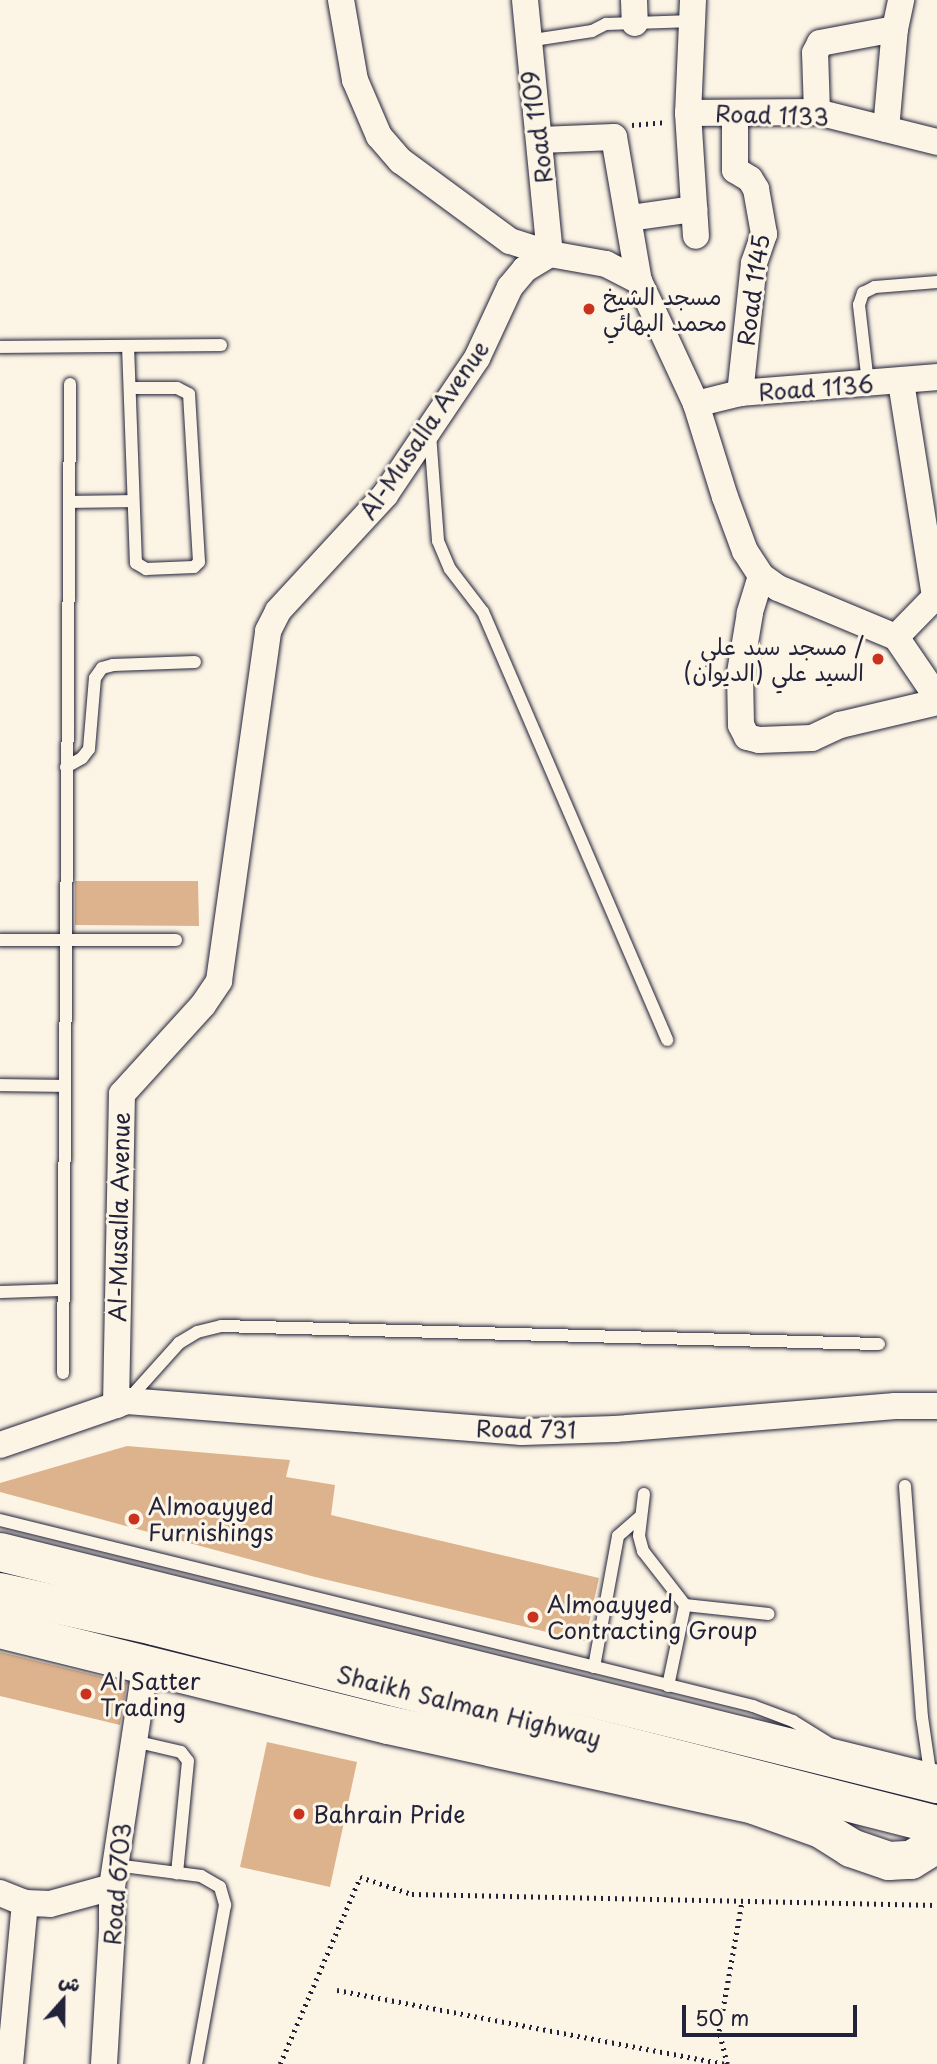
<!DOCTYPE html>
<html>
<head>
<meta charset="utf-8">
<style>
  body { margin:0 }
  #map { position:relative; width:937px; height:2064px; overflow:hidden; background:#fcf5e5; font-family:"Playpen Sans","Playpen Sans Arabic",sans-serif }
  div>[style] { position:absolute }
  .building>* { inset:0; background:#ddb38d }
  .path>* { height:4.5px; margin-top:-2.25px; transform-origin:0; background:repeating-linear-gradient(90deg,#22223b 0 2px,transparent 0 7px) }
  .roads { filter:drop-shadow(0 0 2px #22223b) drop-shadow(0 0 2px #22223b) }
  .lane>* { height:12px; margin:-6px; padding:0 6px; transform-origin:6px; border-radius:6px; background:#fcf5e5 }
  .street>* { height:26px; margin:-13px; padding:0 13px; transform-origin:13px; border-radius:13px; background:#fcf5e5 }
  .primary>* { height:38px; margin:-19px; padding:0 19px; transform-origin:19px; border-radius:19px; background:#fcf5e5 }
  .dots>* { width:19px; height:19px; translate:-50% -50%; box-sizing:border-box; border:4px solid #fcf5e5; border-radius:50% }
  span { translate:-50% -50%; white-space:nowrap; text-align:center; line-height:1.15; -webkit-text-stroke:6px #fcf5e5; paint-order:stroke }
  .street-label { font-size:23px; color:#22223b }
  .poi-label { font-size:23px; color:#22223b }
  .left { translate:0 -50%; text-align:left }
  .right { translate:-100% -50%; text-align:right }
  .north { position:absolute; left:28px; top:1966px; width:70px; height:70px; -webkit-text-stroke:5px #fcf5e5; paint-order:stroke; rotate:21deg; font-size:19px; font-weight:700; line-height:28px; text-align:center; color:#22223b }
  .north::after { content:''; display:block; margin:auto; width:24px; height:32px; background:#22223b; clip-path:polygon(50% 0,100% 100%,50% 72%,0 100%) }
  .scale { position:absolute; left:682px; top:2005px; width:175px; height:32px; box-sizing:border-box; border:4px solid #22223b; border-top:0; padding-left:9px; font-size:21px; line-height:24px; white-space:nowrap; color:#22223b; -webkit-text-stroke:5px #fcf5e5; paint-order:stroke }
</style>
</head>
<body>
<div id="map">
  <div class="building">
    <i style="clip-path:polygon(75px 881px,198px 881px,199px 926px,75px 925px)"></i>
    <i style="clip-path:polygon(127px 1446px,290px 1460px,286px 1477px,335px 1485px,331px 1515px,599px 1578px,585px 1641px,315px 1577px,0 1492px,0 1483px)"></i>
    <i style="clip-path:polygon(0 1652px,127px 1683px,120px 1725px,0 1696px)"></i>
    <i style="clip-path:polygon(267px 1742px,357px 1762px,330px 1887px,240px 1867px)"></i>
  </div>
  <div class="path">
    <i style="left:632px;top:125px;width:33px;rotate:-5deg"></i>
    <i style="left:337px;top:1990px;width:394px;rotate:10.8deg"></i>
    <i style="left:280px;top:2064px;width:203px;rotate:-66.8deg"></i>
    <i style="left:360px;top:1877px;width:55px;rotate:18.1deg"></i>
    <i style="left:412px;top:1894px;width:525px;rotate:1.2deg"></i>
    <i style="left:727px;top:2064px;width:34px;rotate:-104deg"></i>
    <i style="left:719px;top:2031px;width:132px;rotate:-80deg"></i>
  </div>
  <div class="roads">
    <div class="lane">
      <i style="left:527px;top:41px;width:66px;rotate:-8.7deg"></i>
      <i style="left:592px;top:31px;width:16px;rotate:-27deg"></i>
      <i style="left:606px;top:24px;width:87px;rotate:-2deg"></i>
      <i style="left:128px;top:346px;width:217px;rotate:87.9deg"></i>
      <i style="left:136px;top:563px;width:12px;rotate:31deg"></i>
      <i style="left:146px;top:569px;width:48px;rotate:-2.4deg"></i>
      <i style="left:194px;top:567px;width:7px;rotate:-45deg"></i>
      <i style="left:199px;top:562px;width:168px;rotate:-93.4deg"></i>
      <i style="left:189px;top:394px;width:13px;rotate:-153deg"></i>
      <i style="left:177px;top:388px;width:46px;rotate:180deg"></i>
      <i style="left:0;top:347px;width:221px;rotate:-0.5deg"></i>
      <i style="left:868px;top:383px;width:79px;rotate:-96.6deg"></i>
      <i style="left:859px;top:305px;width:13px;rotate:-72deg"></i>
      <i style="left:863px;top:293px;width:13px;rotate:-27deg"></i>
      <i style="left:875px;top:287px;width:62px;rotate:-4.6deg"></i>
      <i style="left:430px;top:434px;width:107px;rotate:85.7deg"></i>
      <i style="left:438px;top:541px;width:30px;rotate:67deg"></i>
      <i style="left:450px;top:569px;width:54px;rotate:52.5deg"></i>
      <i style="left:483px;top:612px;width:466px;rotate:66.7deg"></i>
      <i style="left:71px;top:502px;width:62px;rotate:-0.9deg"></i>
      <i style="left:66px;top:767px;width:18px;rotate:-29deg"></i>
      <i style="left:82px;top:758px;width:11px;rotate:-52deg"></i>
      <i style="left:89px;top:749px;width:71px;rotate:-85.2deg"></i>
      <i style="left:95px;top:678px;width:12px;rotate:-55deg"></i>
      <i style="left:102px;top:668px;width:11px;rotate:-15deg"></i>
      <i style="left:113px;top:665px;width:82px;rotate:-2.1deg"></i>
      <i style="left:0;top:940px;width:176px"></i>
      <i style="left:0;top:1085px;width:65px;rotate:0.9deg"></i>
      <i style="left:0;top:1292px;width:63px;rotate:-1.8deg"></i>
      <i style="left:63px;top:1373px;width:989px;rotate:-89.59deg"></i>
      <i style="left:127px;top:1401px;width:78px;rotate:-48.1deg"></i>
      <i style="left:179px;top:1343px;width:21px;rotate:-31deg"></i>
      <i style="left:197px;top:1332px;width:25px;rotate:-14deg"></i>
      <i style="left:221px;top:1326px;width:658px;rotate:1.57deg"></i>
      <i style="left:905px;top:1486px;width:232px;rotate:85.8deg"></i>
      <i style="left:922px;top:1717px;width:56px;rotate:81.7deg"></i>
      <i style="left:644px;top:1494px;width:42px;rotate:96.8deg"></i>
      <i style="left:639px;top:1536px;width:16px;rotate:75deg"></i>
      <i style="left:643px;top:1551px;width:68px;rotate:52.1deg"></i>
      <i style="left:0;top:1520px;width:776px;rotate:13.87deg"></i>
      <i style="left:753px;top:1706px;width:43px;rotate:20.6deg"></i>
      <i style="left:793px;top:1721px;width:44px;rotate:31.9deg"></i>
      <i style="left:594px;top:1667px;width:133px;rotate:-79.6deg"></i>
      <i style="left:618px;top:1536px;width:30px;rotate:-41deg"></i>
      <i style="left:668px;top:1686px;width:83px;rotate:-78.1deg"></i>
      <i style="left:685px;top:1605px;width:84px;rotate:6.1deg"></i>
      <i style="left:134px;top:1741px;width:48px;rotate:13.2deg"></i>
      <i style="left:181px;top:1752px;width:11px;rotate:52deg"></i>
      <i style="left:188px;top:1761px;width:113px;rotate:95.6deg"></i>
      <i style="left:115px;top:1865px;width:87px;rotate:7.3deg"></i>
      <i style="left:201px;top:1876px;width:22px;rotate:30deg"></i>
      <i style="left:220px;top:1887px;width:19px;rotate:74deg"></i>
      <i style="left:225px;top:1905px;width:162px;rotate:100.3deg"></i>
    </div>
    <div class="street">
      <i style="left:341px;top:0;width:81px;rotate:80.1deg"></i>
      <i style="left:355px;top:80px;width:61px;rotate:66.8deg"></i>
      <i style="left:379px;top:136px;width:33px;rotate:49deg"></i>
      <i style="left:401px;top:161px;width:135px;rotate:36.3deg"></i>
      <i style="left:510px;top:241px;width:42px;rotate:18deg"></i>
      <i style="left:550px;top:254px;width:57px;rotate:10.1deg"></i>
      <i style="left:606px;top:264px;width:37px;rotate:27deg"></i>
      <i style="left:639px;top:281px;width:136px;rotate:65.1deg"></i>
      <i style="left:696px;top:404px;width:97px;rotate:72.7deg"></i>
      <i style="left:725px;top:497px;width:58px;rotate:69.7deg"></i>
      <i style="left:745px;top:551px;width:30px;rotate:57deg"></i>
      <i style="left:761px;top:576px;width:21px;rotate:35deg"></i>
      <i style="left:778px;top:588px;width:128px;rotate:22.6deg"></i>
      <i style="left:896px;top:637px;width:73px;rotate:55.7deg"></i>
      <i style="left:525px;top:0;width:255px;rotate:84.4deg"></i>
      <i style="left:634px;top:0;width:23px;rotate:88deg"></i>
      <i style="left:693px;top:0;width:113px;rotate:92.5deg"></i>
      <i style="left:688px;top:113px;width:123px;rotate:86.3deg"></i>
      <i style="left:817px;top:112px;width:59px;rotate:-91.9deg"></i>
      <i style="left:815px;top:53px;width:11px;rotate:-63deg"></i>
      <i style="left:820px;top:43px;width:76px;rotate:-10.6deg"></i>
      <i style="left:688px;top:113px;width:129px;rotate:-0.4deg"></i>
      <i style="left:817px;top:112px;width:124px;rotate:14deg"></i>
      <i style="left:735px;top:113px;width:57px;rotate:90deg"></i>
      <i style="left:735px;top:170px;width:17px;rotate:31deg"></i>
      <i style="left:750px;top:179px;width:12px;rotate:59deg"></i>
      <i style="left:756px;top:189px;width:46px;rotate:79.9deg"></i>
      <i style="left:764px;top:234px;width:31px;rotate:109deg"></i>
      <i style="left:754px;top:263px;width:131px;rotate:96.1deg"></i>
      <i style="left:886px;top:129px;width:100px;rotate:-84.9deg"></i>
      <i style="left:895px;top:29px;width:30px;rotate:-78deg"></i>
      <i style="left:540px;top:140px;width:74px;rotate:-2.3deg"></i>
      <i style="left:614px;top:137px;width:146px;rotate:80.2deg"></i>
      <i style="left:630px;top:218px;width:65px;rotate:-8deg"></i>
      <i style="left:901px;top:382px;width:217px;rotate:81deg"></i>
      <i style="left:696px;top:404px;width:45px;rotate:-14deg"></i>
      <i style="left:740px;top:393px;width:198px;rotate:-4.6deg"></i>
      <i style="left:761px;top:576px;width:39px;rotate:107deg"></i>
      <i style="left:750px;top:613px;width:61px;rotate:99.5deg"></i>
      <i style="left:740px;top:673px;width:52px;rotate:88.9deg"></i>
      <i style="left:741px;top:725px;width:13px;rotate:63deg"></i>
      <i style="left:747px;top:737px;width:12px;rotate:14deg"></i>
      <i style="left:759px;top:740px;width:53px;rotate:-2.2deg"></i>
      <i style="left:812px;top:738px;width:31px;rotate:-25deg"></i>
      <i style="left:840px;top:725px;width:100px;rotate:-13.3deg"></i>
      <i style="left:896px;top:637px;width:59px;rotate:-45.7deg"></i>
      <i style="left:116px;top:1405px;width:12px;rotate:-20deg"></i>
      <i style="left:127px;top:1401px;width:396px;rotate:4.5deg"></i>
      <i style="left:522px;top:1432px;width:93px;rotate:-1.8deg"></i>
      <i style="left:615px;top:1429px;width:281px;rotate:-4.7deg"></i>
      <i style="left:895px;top:1406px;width:42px"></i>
      <i style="left:0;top:1445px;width:123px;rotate:-19deg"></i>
      <i style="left:116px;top:1405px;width:311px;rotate:-88.9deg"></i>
      <i style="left:122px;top:1094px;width:120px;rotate:-47.7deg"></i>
      <i style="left:203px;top:1005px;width:29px;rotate:-56deg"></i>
      <i style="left:219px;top:981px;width:353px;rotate:-82deg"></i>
      <i style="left:268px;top:631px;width:22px;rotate:-63deg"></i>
      <i style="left:278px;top:611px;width:158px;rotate:-47.3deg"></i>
      <i style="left:385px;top:495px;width:165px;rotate:-56.1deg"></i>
      <i style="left:477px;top:358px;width:78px;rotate:-65.1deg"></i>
      <i style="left:510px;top:287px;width:23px;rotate:-50deg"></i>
      <i style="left:525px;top:269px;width:29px;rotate:-31deg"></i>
      <i style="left:0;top:1893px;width:27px;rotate:22deg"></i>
      <i style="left:25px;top:1903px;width:25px;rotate:2deg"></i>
      <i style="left:50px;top:1904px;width:64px;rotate:-15.3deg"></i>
      <i style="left:10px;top:2064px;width:162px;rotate:-84.7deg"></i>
      <i style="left:104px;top:2064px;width:133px;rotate:-86.6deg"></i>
      <i style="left:112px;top:1931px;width:44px;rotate:-90deg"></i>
      <i style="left:112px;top:1887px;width:227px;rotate:-81.4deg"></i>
    </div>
    <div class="primary">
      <i style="left:0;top:1552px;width:965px;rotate:13.91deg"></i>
      <i style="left:0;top:1592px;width:158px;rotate:12.4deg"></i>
      <i style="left:154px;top:1626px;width:808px;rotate:14.26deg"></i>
      <i style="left:0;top:1629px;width:400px;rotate:13.9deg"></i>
      <i style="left:388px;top:1725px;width:375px;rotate:12.3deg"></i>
      <i style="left:754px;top:1805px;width:71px;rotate:19.7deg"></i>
      <i style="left:821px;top:1829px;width:36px;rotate:32deg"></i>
      <i style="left:851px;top:1848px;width:40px;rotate:18.9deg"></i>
      <i style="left:889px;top:1861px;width:22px;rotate:-3deg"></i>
      <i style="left:911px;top:1860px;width:31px;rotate:-32deg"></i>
    </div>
  </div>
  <div class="dots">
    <i style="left:589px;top:309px;background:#c8321e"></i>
    <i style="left:878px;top:659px;background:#c8321e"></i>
    <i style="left:134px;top:1519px;background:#c8321e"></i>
    <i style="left:533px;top:1617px;background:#c8321e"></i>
    <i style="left:86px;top:1694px;background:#c8321e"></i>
    <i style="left:299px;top:1814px;background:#c8321e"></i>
  </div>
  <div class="street-label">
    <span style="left:772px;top:115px;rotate:2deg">Road 1133</span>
    <span style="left:537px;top:127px;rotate:-97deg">Road 1109</span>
    <span style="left:753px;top:290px;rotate:-82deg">Road 1145</span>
    <span style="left:816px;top:388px;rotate:-4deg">Road 1136</span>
    <span style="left:424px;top:430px;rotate:-56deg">Al-Musalla Avenue</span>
    <span style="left:119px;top:1217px;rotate:-89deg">Al-Musalla Avenue</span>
    <span style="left:526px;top:1429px;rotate:1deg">Road 731</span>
    <span style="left:469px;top:1706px;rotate:14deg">Shaikh Salman Highway</span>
    <span style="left:117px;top:1884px;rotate:-85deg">Road 6703</span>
  </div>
  <div class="poi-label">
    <span class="left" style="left:603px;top:309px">مسجد الشيخ<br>محمد البهائي</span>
    <span class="right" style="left:864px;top:659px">مسجد سيد علي /<br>السيد علي (الديوان)</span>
    <span class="left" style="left:148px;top:1519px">Almoayyed<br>Furnishings</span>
    <span class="left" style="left:547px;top:1617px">Almoayyed<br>Contracting Group</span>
    <span class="left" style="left:100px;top:1694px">Al Satter<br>Trading</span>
    <span class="left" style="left:313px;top:1814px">Bahrain Pride</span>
  </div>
  <div class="north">ش</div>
  <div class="scale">50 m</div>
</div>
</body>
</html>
